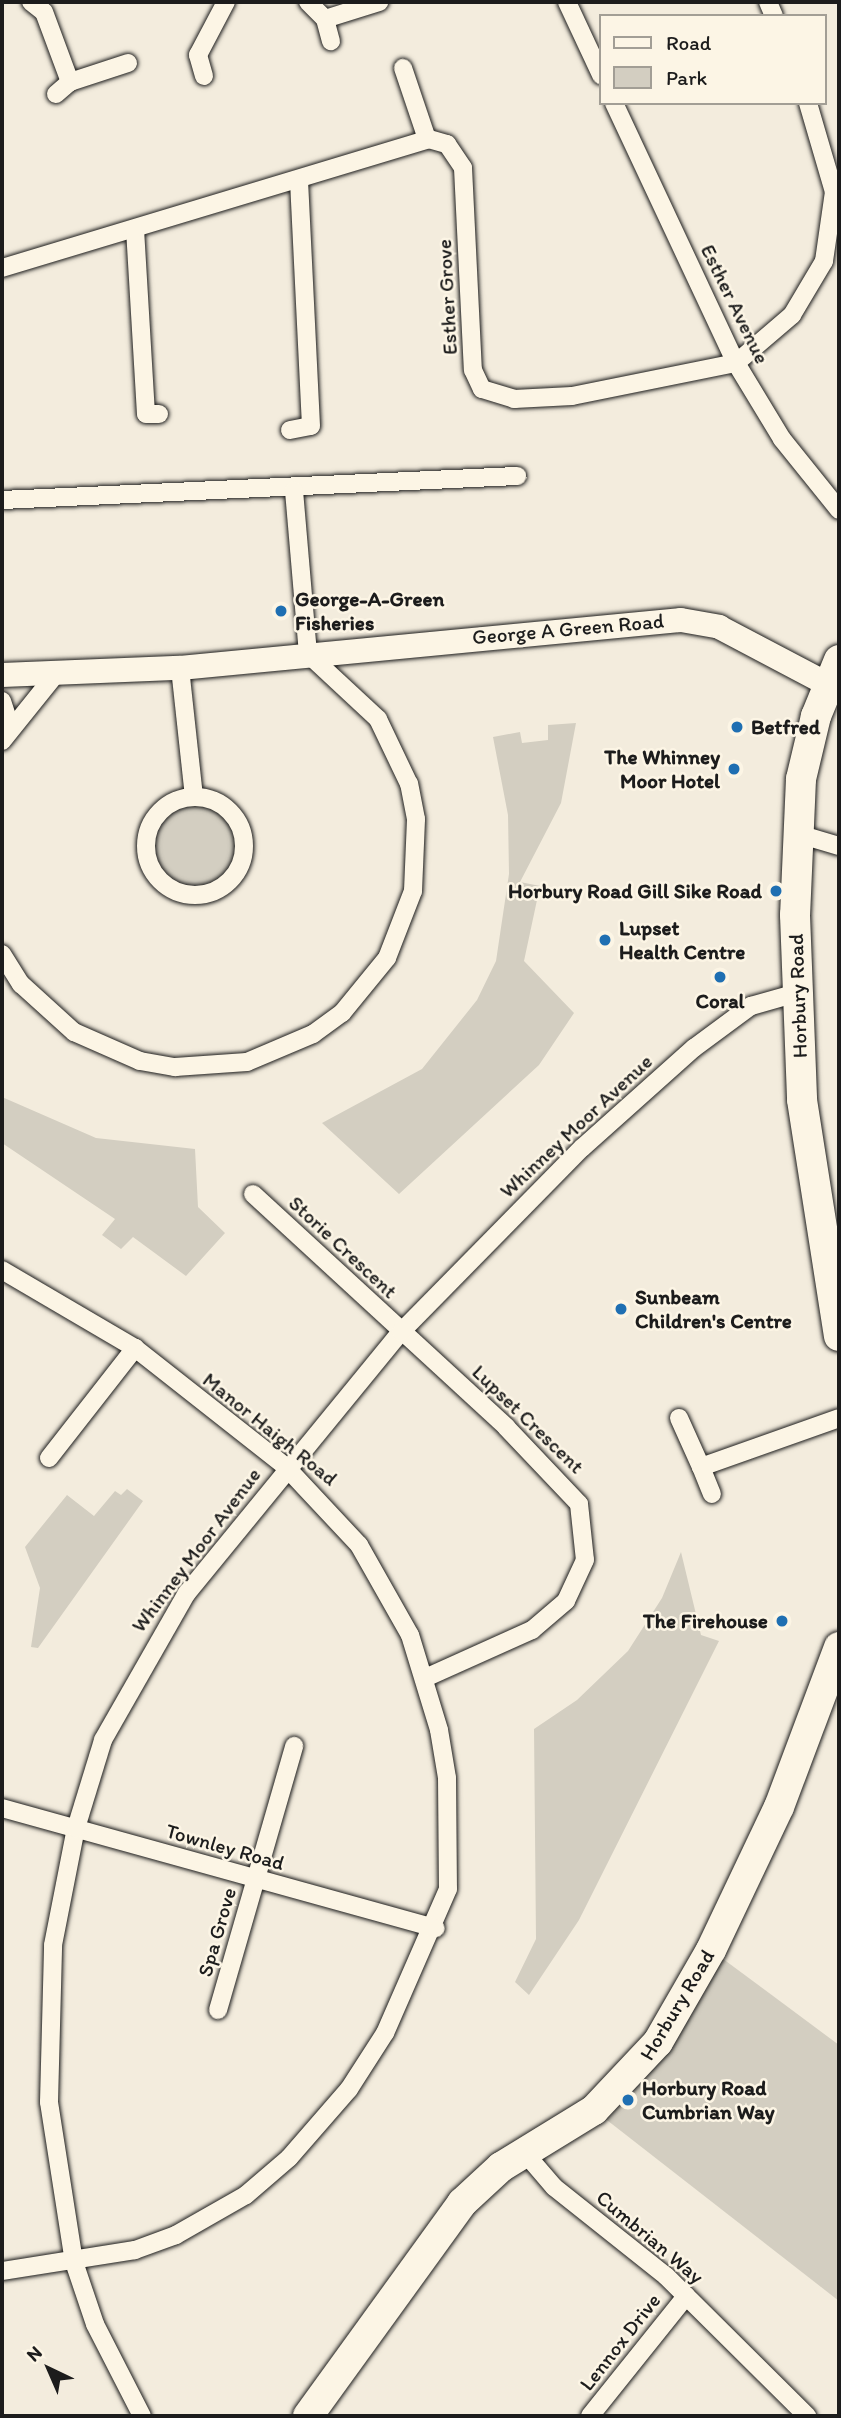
<!DOCTYPE html>
<html>
<head>
<meta charset="utf-8">
<style>
  body { margin:0 }
  #map { position:relative; width:841px; height:2418px; overflow:hidden; background:#f3ecdd; font-family:Itim,sans-serif }
  div>[style] { position:absolute }
  .green>* { inset:0; background:#d3cec1 }
  .round { border-radius:50% }
  .roads { filter:drop-shadow(0 0 2px #1c1c1c) drop-shadow(0 0 2px #1c1c1c) }
  .minor>* { height:18px; margin:-9px; padding:0 9px; transform-origin:9px; border-radius:9px; background:#fcf5e5 }
  .minor>.ring { margin:-9px; padding:0; box-sizing:content-box; background:none; border:18px solid #fcf5e5; border-radius:50% }
  .secondary>* { height:24px; margin:-12px; padding:0 12px; transform-origin:12px; border-radius:12px; background:#fcf5e5 }
  .trunk>* { height:30px; margin:-15px; padding:0 15px; transform-origin:15px; border-radius:15px; background:#fcf5e5 }
  .dots>* { width:19px; height:19px; translate:-50% -50%; box-sizing:border-box; border:4px solid #fcf5e5; border-radius:50% }
  span { translate:-50% -50%; white-space:nowrap; text-align:center; line-height:1.15; -webkit-text-stroke:5px #fcf5e5; paint-order:stroke }
  .street-label { font-size:21px; color:#1c1c1c }
  .poi-label { font-size:21px; color:#1c1c1c; font-weight:700 }
  .left { translate:0 -50%; text-align:left }
  .right { translate:-100% -50%; text-align:right }
  .frame { position:absolute; inset:0; border:4px solid #1c1c1c; pointer-events:none }
  .legend { position:absolute; left:599px; top:14px; width:228px; height:91px; box-sizing:border-box; background:#fcf5e5; border:2px solid #a29e95; margin:0; padding:9px 12px; list-style:none; font-size:21px; color:#1c1c1c }
  .legend li { display:flex; align-items:center; gap:14px; height:35px }
  .legend b { width:35px; border:2px solid #a29e95 }
  .north { position:absolute; left:14px; top:2334px; width:70px; height:70px; -webkit-text-stroke:5px #fcf5e5; paint-order:stroke; rotate:316deg; font-size:19px; font-weight:700; line-height:28px; text-align:center; color:#1c1c1c }
  .north::after { content:''; display:block; margin:auto; width:24px; height:32px; background:#1c1c1c; clip-path:polygon(50% 0,100% 100%,50% 72%,0 100%) }
</style>
</head>
<body>
<div id="map">
  <div class="green">
    <i style="clip-path:polygon(576px 723px,561px 803px,520px 882px,540px 886px,524px 961px,574px 1013px,539px 1065px,399px 1194px,322px 1123px,422px 1069px,477px 1000px,496px 961px,509px 874px,508px 815px,493px 737px,520px 732px,522px 743px,548px 740px,548px 725px)"></i>
    <i class="round" style="left:154px;top:805px;width:82px;height:82px"></i>
    <i style="clip-path:polygon(2px 1097px,96px 1138px,195px 1149px,198px 1207px,225px 1233px,186px 1276px,133px 1237px,121px 1249px,102px 1235px,115px 1219px,2px 1143px)"></i>
    <i style="clip-path:polygon(127px 1489px,143px 1501px,38px 1648px,31px 1647px,40px 1588px,25px 1547px,67px 1495px,94px 1516px,115px 1491px,121px 1495px)"></i>
    <i style="clip-path:polygon(681px 1552px,701px 1635px,719px 1641px,579px 1920px,529px 1995px,515px 1982px,536px 1939px,534px 1729px,577px 1700px,628px 1651px,662px 1598px)"></i>
    <i style="clip-path:polygon(711px 1950px,839px 2045px,839px 2301px,594px 2110px)"></i>
  </div>
  <div class="roads">
    <div class="minor">
      <i style="left:31px;top:2px;width:16px;rotate:38deg"></i>
      <i style="left:44px;top:12px;width:75px;rotate:69.6deg"></i>
      <i style="left:70px;top:82px;width:61px;rotate:-18.1deg"></i>
      <i style="left:308px;top:2px;width:24px;rotate:45deg"></i>
      <i style="left:325px;top:19px;width:57px;rotate:-17.5deg"></i>
      <i style="left:567px;top:2px;width:81px;rotate:65deg"></i>
      <i style="left:768px;top:2px;width:15px;rotate:67deg"></i>
      <i style="left:325px;top:19px;width:23px;rotate:75deg"></i>
      <i style="left:403px;top:68px;width:75px;rotate:71.3deg"></i>
      <i style="left:204px;top:76px;width:22px;rotate:-106deg"></i>
      <i style="left:198px;top:55px;width:60px;rotate:-62.2deg"></i>
      <i style="left:56px;top:94px;width:18px;rotate:-41deg"></i>
      <i style="left:614px;top:103px;width:287px;rotate:64.9deg"></i>
      <i style="left:736px;top:363px;width:89px;rotate:58.8deg"></i>
      <i style="left:782px;top:439px;width:91px;rotate:51.2deg"></i>
      <i style="left:135px;top:229px;width:185px;rotate:86.6deg"></i>
      <i style="left:146px;top:414px;width:13px"></i>
      <i style="left:2px;top:268px;width:446px;rotate:-16.8deg"></i>
      <i style="left:429px;top:139px;width:19px;rotate:16deg"></i>
      <i style="left:447px;top:144px;width:29px;rotate:56deg"></i>
      <i style="left:463px;top:168px;width:202px;rotate:87.2deg"></i>
      <i style="left:473px;top:370px;width:21px;rotate:65deg"></i>
      <i style="left:482px;top:389px;width:34px;rotate:17deg"></i>
      <i style="left:514px;top:399px;width:58px;rotate:-3deg"></i>
      <i style="left:572px;top:396px;width:167px;rotate:-11.4deg"></i>
      <i style="left:736px;top:363px;width:74px;rotate:-40.6deg"></i>
      <i style="left:792px;top:315px;width:63px;rotate:-59.3deg"></i>
      <i style="left:824px;top:261px;width:70px;rotate:-81.8deg"></i>
      <i style="left:834px;top:192px;width:93px;rotate:-106.3deg"></i>
      <i style="left:290px;top:430px;width:21px;rotate:-11deg"></i>
      <i style="left:311px;top:426px;width:247px;rotate:-92.8deg"></i>
      <i style="left:2px;top:500px;width:516px;rotate:-2.67deg"></i>
      <i style="left:180px;top:668px;width:129px;rotate:83.8deg"></i>
      <i style="left:2px;top:701px;width:25px;rotate:72deg"></i>
      <i style="left:2px;top:741px;width:85px;rotate:-51.2deg"></i>
      <i class="ring" style="left:146px;top:797px;width:80px;height:80px"></i>
      <i style="left:795px;top:833px;width:46px;rotate:16.5deg"></i>
      <i style="left:2px;top:954px;width:36px;rotate:58deg"></i>
      <i style="left:21px;top:984px;width:72px;rotate:42.2deg"></i>
      <i style="left:74px;top:1032px;width:72px;rotate:23.7deg"></i>
      <i style="left:140px;top:1061px;width:36px;rotate:10deg"></i>
      <i style="left:175px;top:1067px;width:72px;rotate:-4deg"></i>
      <i style="left:247px;top:1062px;width:72px;rotate:-23deg"></i>
      <i style="left:313px;top:1034px;width:36px;rotate:-36deg"></i>
      <i style="left:342px;top:1013px;width:71px;rotate:-50.7deg"></i>
      <i style="left:387px;top:958px;width:72px;rotate:-68.8deg"></i>
      <i style="left:413px;top:891px;width:72px;rotate:-87.6deg"></i>
      <i style="left:416px;top:819px;width:36px;rotate:-101deg"></i>
      <i style="left:409px;top:784px;width:72px;rotate:-115.5deg"></i>
      <i style="left:378px;top:719px;width:96px;rotate:-137.1deg"></i>
      <i style="left:308px;top:654px;width:164px;rotate:-94.9deg"></i>
      <i style="left:253px;top:1194px;width:344px;rotate:42.6deg"></i>
      <i style="left:506px;top:1427px;width:106px;rotate:46.5deg"></i>
      <i style="left:579px;top:1504px;width:56px;rotate:83.9deg"></i>
      <i style="left:585px;top:1560px;width:45px;rotate:114.9deg"></i>
      <i style="left:566px;top:1601px;width:45px;rotate:139.5deg"></i>
      <i style="left:532px;top:1630px;width:117px;rotate:155.8deg"></i>
      <i style="left:2px;top:1270px;width:154px;rotate:30.4deg"></i>
      <i style="left:135px;top:1348px;width:192px;rotate:38.2deg"></i>
      <i style="left:286px;top:1467px;width:107px;rotate:46.9deg"></i>
      <i style="left:359px;top:1545px;width:103px;rotate:60.5deg"></i>
      <i style="left:410px;top:1635px;width:99px;rotate:73deg"></i>
      <i style="left:439px;top:1730px;width:49px;rotate:80.5deg"></i>
      <i style="left:447px;top:1778px;width:111px;rotate:89.5deg"></i>
      <i style="left:448px;top:1889px;width:157px;rotate:113.6deg"></i>
      <i style="left:385px;top:2033px;width:67px;rotate:122.7deg"></i>
      <i style="left:349px;top:2089px;width:91px;rotate:131deg"></i>
      <i style="left:289px;top:2158px;width:57px;rotate:139.3deg"></i>
      <i style="left:246px;top:2195px;width:81px;rotate:150.3deg"></i>
      <i style="left:176px;top:2235px;width:44px;rotate:159.9deg"></i>
      <i style="left:135px;top:2250px;width:135px;rotate:171deg"></i>
      <i style="left:679px;top:1418px;width:54px;rotate:65.8deg"></i>
      <i style="left:701px;top:1467px;width:146px;rotate:-19.5deg"></i>
      <i style="left:49px;top:1458px;width:140px;rotate:-52deg"></i>
      <i style="left:701px;top:1467px;width:29px;rotate:68deg"></i>
      <i style="left:2px;top:1808px;width:450px;rotate:15.5deg"></i>
      <i style="left:218px;top:2010px;width:275px;rotate:-73.9deg"></i>
      <i style="left:524px;top:2152px;width:46px;rotate:49.4deg"></i>
      <i style="left:554px;top:2187px;width:143px;rotate:38.5deg"></i>
      <i style="left:666px;top:2276px;width:199px;rotate:44.8deg"></i>
      <i style="left:142px;top:2416px;width:103px;rotate:-117.1deg"></i>
      <i style="left:95px;top:2324px;width:65px;rotate:-108.7deg"></i>
      <i style="left:74px;top:2262px;width:162px;rotate:-98.9deg"></i>
      <i style="left:49px;top:2102px;width:157px;rotate:-88.5deg"></i>
      <i style="left:53px;top:1945px;width:119px;rotate:-78.9deg"></i>
      <i style="left:76px;top:1828px;width:92px;rotate:-72.9deg"></i>
      <i style="left:103px;top:1740px;width:169px;rotate:-60.3deg"></i>
      <i style="left:187px;top:1593px;width:338px;rotate:-50.7deg"></i>
      <i style="left:401px;top:1332px;width:258px;rotate:-45.5deg"></i>
      <i style="left:582px;top:1148px;width:150px;rotate:-41.8deg"></i>
      <i style="left:694px;top:1048px;width:71px;rotate:-36.4deg"></i>
      <i style="left:751px;top:1006px;width:48px;rotate:-15.8deg"></i>
      <i style="left:590px;top:2416px;width:154px;rotate:-51.3deg"></i>
    </div>
    <div class="secondary">
      <i style="left:2px;top:675px;width:178px;rotate:-2.3deg"></i>
      <i style="left:180px;top:668px;width:503px;rotate:-5.47deg"></i>
      <i style="left:681px;top:620px;width:39px;rotate:10deg"></i>
      <i style="left:719px;top:627px;width:122px;rotate:27.8deg"></i>
    </div>
    <div class="trunk">
      <i style="left:839px;top:660px;width:61px;rotate:112.3deg"></i>
      <i style="left:816px;top:716px;width:65px;rotate:103.4deg"></i>
      <i style="left:801px;top:779px;width:136px;rotate:92.5deg"></i>
      <i style="left:795px;top:915px;width:185px;rotate:87.8deg"></i>
      <i style="left:802px;top:1100px;width:239px;rotate:81.1deg"></i>
      <i style="left:308px;top:2416px;width:263px;rotate:-54.1deg"></i>
      <i style="left:462px;top:2203px;width:53px;rotate:-42.7deg"></i>
      <i style="left:501px;top:2167px;width:109px;rotate:-31.5deg"></i>
      <i style="left:594px;top:2110px;width:93px;rotate:-46.7deg"></i>
      <i style="left:658px;top:2042px;width:106px;rotate:-60.1deg"></i>
      <i style="left:711px;top:1950px;width:158px;rotate:-64.6deg"></i>
      <i style="left:779px;top:1807px;width:171px;rotate:-69.4deg"></i>
    </div>
  </div>
  <div class="dots">
    <i style="left:281px;top:611px;background:#1f6fb2"></i>
    <i style="left:737px;top:727px;background:#1f6fb2"></i>
    <i style="left:734px;top:769px;background:#1f6fb2"></i>
    <i style="left:776px;top:891px;background:#1f6fb2"></i>
    <i style="left:605px;top:940px;background:#1f6fb2"></i>
    <i style="left:720px;top:977px;background:#1f6fb2"></i>
    <i style="left:621px;top:1309px;background:#1f6fb2"></i>
    <i style="left:782px;top:1621px;background:#1f6fb2"></i>
    <i style="left:628px;top:2100px;background:#1f6fb2"></i>
  </div>
  <div class="street-label">
    <span style="left:447px;top:297px;rotate:-93deg">Esther Grove</span>
    <span style="left:735px;top:304px;rotate:64deg">Esther Avenue</span>
    <span style="left:568px;top:629px;rotate:-5deg">George A Green Road</span>
    <span style="left:798px;top:996px;rotate:-92deg">Horbury Road</span>
    <span style="left:576px;top:1126px;rotate:-43deg">Whinney Moor Avenue</span>
    <span style="left:343px;top:1247px;rotate:43deg">Storie Crescent</span>
    <span style="left:528px;top:1419px;rotate:44deg">Lupset Crescent</span>
    <span style="left:270px;top:1429px;rotate:39deg">Manor Haigh Road</span>
    <span style="left:196px;top:1550px;rotate:-53deg">Whinney Moor Avenue</span>
    <span style="left:225px;top:1847px;rotate:16deg">Townley Road</span>
    <span style="left:217px;top:1932px;rotate:-74deg">Spa Grove</span>
    <span style="left:677px;top:2005px;rotate:-59deg">Horbury Road</span>
    <span style="left:650px;top:2237px;rotate:40deg">Cumbrian Way</span>
    <span style="left:620px;top:2342px;rotate:-52deg">Lennox Drive</span>
  </div>
  <div class="poi-label">
    <span class="left" style="left:295px;top:611px">George-A-Green<br>Fisheries</span>
    <span class="left" style="left:751px;top:727px">Betfred</span>
    <span class="right" style="left:720px;top:769px">The Whinney<br>Moor Hotel</span>
    <span class="right" style="left:762px;top:891px">Horbury Road Gill Sike Road</span>
    <span class="left" style="left:619px;top:940px">Lupset<br>Health Centre</span>
    <span style="left:720px;top:1001px">Coral</span>
    <span class="left" style="left:635px;top:1309px">Sunbeam<br>Children's Centre</span>
    <span class="right" style="left:768px;top:1621px">The Firehouse</span>
    <span class="left" style="left:642px;top:2100px">Horbury Road<br>Cumbrian Way</span>
  </div>
  <div class="frame"></div>
  <ul class="legend">
  <li><b style="height:9px;background:#fcf5e5"></b>Road</li>
  <li><b style="height:19px;background:#d3cec1"></b>Park</li>
  </ul>
  <div class="north">N</div>
</div>
</body>
</html>
